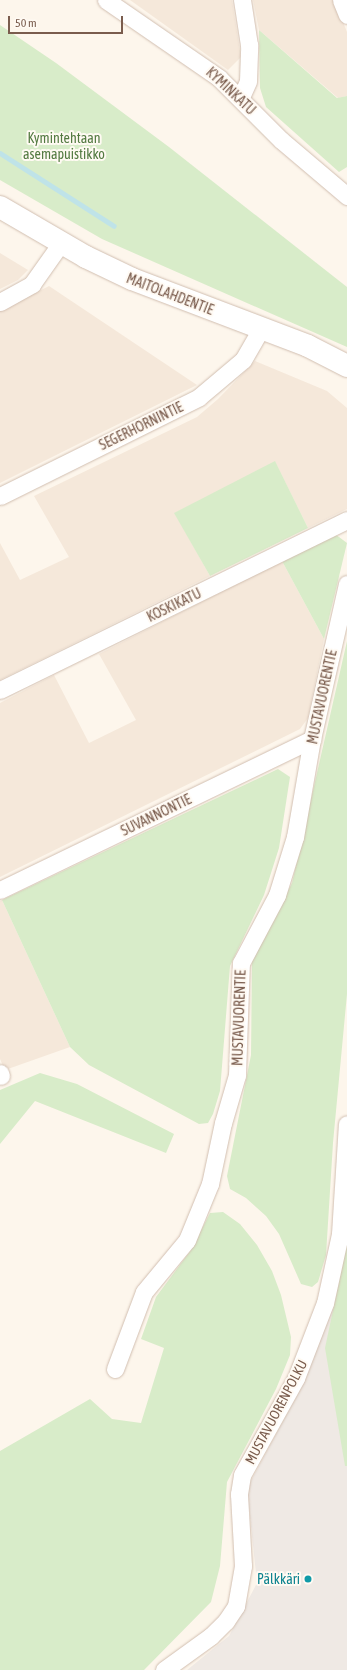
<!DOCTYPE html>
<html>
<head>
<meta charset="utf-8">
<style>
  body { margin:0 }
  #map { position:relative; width:347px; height:1670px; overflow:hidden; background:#fdf6ec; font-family:"Asap Condensed",sans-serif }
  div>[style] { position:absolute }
  .residential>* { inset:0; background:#f5e8da }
  .industrial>* { inset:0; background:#efe9e4 }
  .green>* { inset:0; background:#d8ecc9 }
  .stream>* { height:4.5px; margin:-2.25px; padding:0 2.25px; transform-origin:2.25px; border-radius:2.25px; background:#bfe3e8 }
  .roads { filter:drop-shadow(0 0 1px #d1beb0) drop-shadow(0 0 1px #d1beb0) }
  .street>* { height:17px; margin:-8.5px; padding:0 8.5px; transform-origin:8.5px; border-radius:8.5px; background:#fff }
  .secondary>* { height:22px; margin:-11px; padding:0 11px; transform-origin:11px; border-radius:11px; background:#fff }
  .dots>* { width:11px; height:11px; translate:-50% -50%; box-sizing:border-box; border:2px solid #fffaf3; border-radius:50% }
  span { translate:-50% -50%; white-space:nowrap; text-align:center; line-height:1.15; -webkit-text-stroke:4px #fffaf3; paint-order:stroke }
  .street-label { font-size:14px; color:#7a5c4d }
  .park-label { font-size:14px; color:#537a41 }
  .culture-label { font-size:14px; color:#0d838f }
  .right { translate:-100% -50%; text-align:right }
  .scale { position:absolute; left:8px; top:16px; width:115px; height:18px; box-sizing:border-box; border:2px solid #7a5c4d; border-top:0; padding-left:5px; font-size:12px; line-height:14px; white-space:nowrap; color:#7a5c4d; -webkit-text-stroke:3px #fffaf3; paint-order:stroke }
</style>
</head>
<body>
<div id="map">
  <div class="residential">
    <i style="clip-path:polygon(130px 0,232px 0,241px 57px,228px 70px)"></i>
    <i style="clip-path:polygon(253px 0,334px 0,347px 32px,347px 96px,338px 98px,259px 30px)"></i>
    <i style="clip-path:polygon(0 253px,28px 270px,18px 280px,0 289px)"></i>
    <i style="clip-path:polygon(49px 286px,197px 385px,0 483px,0 311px)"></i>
    <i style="clip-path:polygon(255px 361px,327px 391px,347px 408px,347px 509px,308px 528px,275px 462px,175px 513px,210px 576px,0 680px,0 543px,20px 580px,69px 557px,34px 496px,197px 417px,218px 399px)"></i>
    <i style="clip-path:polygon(282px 561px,324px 639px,308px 718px,300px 729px,0 877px,0 703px,54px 675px,89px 743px,136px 720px,99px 654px)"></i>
    <i style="clip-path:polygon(2px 900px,70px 1047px,5px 1070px,0 1059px,0 901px)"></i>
  </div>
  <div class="industrial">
    <i style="clip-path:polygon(347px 1265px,347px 1670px,187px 1670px,229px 1636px,257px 1583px,247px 1488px,302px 1386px)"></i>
  </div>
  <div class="green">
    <i style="clip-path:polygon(0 25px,56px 63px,169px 147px,347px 287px,347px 347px,102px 239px,0 180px)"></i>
    <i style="clip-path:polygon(259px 30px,337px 98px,347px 96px,347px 167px,339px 172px,266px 107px,260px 88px)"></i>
    <i style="clip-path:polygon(275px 461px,308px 528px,210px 576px,174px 513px)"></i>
    <i style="clip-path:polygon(335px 534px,347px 543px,324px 639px,282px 561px)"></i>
    <i style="clip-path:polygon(347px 641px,347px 994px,333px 1143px,326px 1255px,318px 1282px,312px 1287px,301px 1284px,279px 1234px,266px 1216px,246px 1198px,230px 1189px,227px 1176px,251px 1055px,252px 961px,292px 883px)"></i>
    <i style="clip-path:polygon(278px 769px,290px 777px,279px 848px,264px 895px,230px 966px,220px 1091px,213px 1114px,208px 1123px,199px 1124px,89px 1065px,70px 1047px,2px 900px)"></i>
    <i style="clip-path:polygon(40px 1073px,77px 1084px,174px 1134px,166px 1153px,35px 1101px,0 1144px,0 1090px)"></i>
    <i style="clip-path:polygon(223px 1212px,240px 1224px,257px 1245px,272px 1271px,281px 1295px,291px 1337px,290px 1355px,276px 1389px,227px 1482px,220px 1566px,211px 1602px,144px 1670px,0 1670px,0 1451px,90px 1399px,112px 1419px,141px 1423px,164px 1348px,141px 1339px,156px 1297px,191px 1250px,210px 1213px)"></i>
    <i style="clip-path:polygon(347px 1227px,347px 1466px,345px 1466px,325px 1348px,343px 1263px)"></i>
  </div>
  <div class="stream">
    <i style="left:0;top:153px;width:135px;rotate:32.6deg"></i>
  </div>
  <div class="roads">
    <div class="street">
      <i style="left:106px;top:0;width:137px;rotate:34.6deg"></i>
      <i style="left:219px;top:78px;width:88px;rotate:45deg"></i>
      <i style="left:281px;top:140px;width:87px;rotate:40.3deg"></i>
      <i style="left:341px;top:0;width:16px;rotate:68deg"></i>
      <i style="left:241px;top:97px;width:17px;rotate:-66deg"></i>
      <i style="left:248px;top:81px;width:36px;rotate:-88deg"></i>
      <i style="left:249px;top:45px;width:46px;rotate:-98.8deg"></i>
      <i style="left:0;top:302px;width:37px;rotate:-29deg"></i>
      <i style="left:32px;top:284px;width:50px;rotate:-54.7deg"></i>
      <i style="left:0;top:496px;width:222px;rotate:-26.4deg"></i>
      <i style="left:199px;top:397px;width:57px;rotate:-40.1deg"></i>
      <i style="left:243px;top:360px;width:36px;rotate:-60deg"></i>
      <i style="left:0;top:690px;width:386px;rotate:-26.1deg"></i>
      <i style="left:0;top:890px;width:347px;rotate:-25.8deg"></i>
      <i style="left:0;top:1073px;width:3px;rotate:72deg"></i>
      <i style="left:115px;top:1369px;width:82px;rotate:-69.4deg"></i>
      <i style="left:144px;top:1292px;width:67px;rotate:-50.4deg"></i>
      <i style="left:187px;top:1240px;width:61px;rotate:-67.7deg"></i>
      <i style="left:210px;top:1184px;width:62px;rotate:-78deg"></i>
      <i style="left:223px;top:1123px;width:50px;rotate:-73.7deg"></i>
      <i style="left:237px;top:1075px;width:112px;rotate:-88deg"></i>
      <i style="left:241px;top:963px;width:77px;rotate:-62.1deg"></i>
      <i style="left:277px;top:895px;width:61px;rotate:-72.8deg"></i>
      <i style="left:295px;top:837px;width:99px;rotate:-80.2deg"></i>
      <i style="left:312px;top:739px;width:159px;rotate:-77.3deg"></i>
      <i style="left:164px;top:1670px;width:58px;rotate:-35.9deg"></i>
      <i style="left:211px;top:1636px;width:21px;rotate:-45deg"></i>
      <i style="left:226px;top:1621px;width:18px;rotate:-56deg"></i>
      <i style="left:236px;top:1606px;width:41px;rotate:-80.1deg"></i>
      <i style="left:243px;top:1566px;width:72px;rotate:-93.2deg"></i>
      <i style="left:239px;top:1494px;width:19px;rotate:-81deg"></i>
      <i style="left:242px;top:1475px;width:111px;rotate:-60.9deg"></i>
      <i style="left:296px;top:1378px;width:80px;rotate:-68.9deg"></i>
      <i style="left:325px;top:1303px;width:71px;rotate:-77.7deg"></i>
      <i style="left:340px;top:1234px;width:110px;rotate:-86.4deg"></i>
    </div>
    <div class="secondary">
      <i style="left:0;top:207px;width:99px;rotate:30.2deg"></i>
      <i style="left:86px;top:257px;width:51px;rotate:25.6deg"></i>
      <i style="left:132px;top:279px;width:188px;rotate:20.8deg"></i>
      <i style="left:308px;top:346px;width:44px;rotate:27.1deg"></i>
    </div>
  </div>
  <div class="dots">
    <i style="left:308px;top:1579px;background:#0f9aa8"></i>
  </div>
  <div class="street-label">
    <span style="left:231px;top:91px;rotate:43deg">KYMINKATU</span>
    <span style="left:170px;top:294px;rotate:21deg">MAITOLAHDENTIE</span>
    <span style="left:141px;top:426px;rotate:-26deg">SEGERHORNINTIE</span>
    <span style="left:174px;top:605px;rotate:-26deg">KOSKIKATU</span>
    <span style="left:322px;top:697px;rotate:-78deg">MUSTAVUORENTIE</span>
    <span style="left:156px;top:815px;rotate:-26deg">SUVANNONTIE</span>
    <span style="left:239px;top:1018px;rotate:-88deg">MUSTAVUORENTIE</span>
    <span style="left:276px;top:1412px;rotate:-62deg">MUSTAVUORENPOLKU</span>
  </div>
  <div class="park-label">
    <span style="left:64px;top:146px">Kymintehtaan<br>asemapuistikko</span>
  </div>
  <div class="culture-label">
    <span class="right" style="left:300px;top:1579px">Pälkkäri</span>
  </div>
  <div class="scale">50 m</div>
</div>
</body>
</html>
